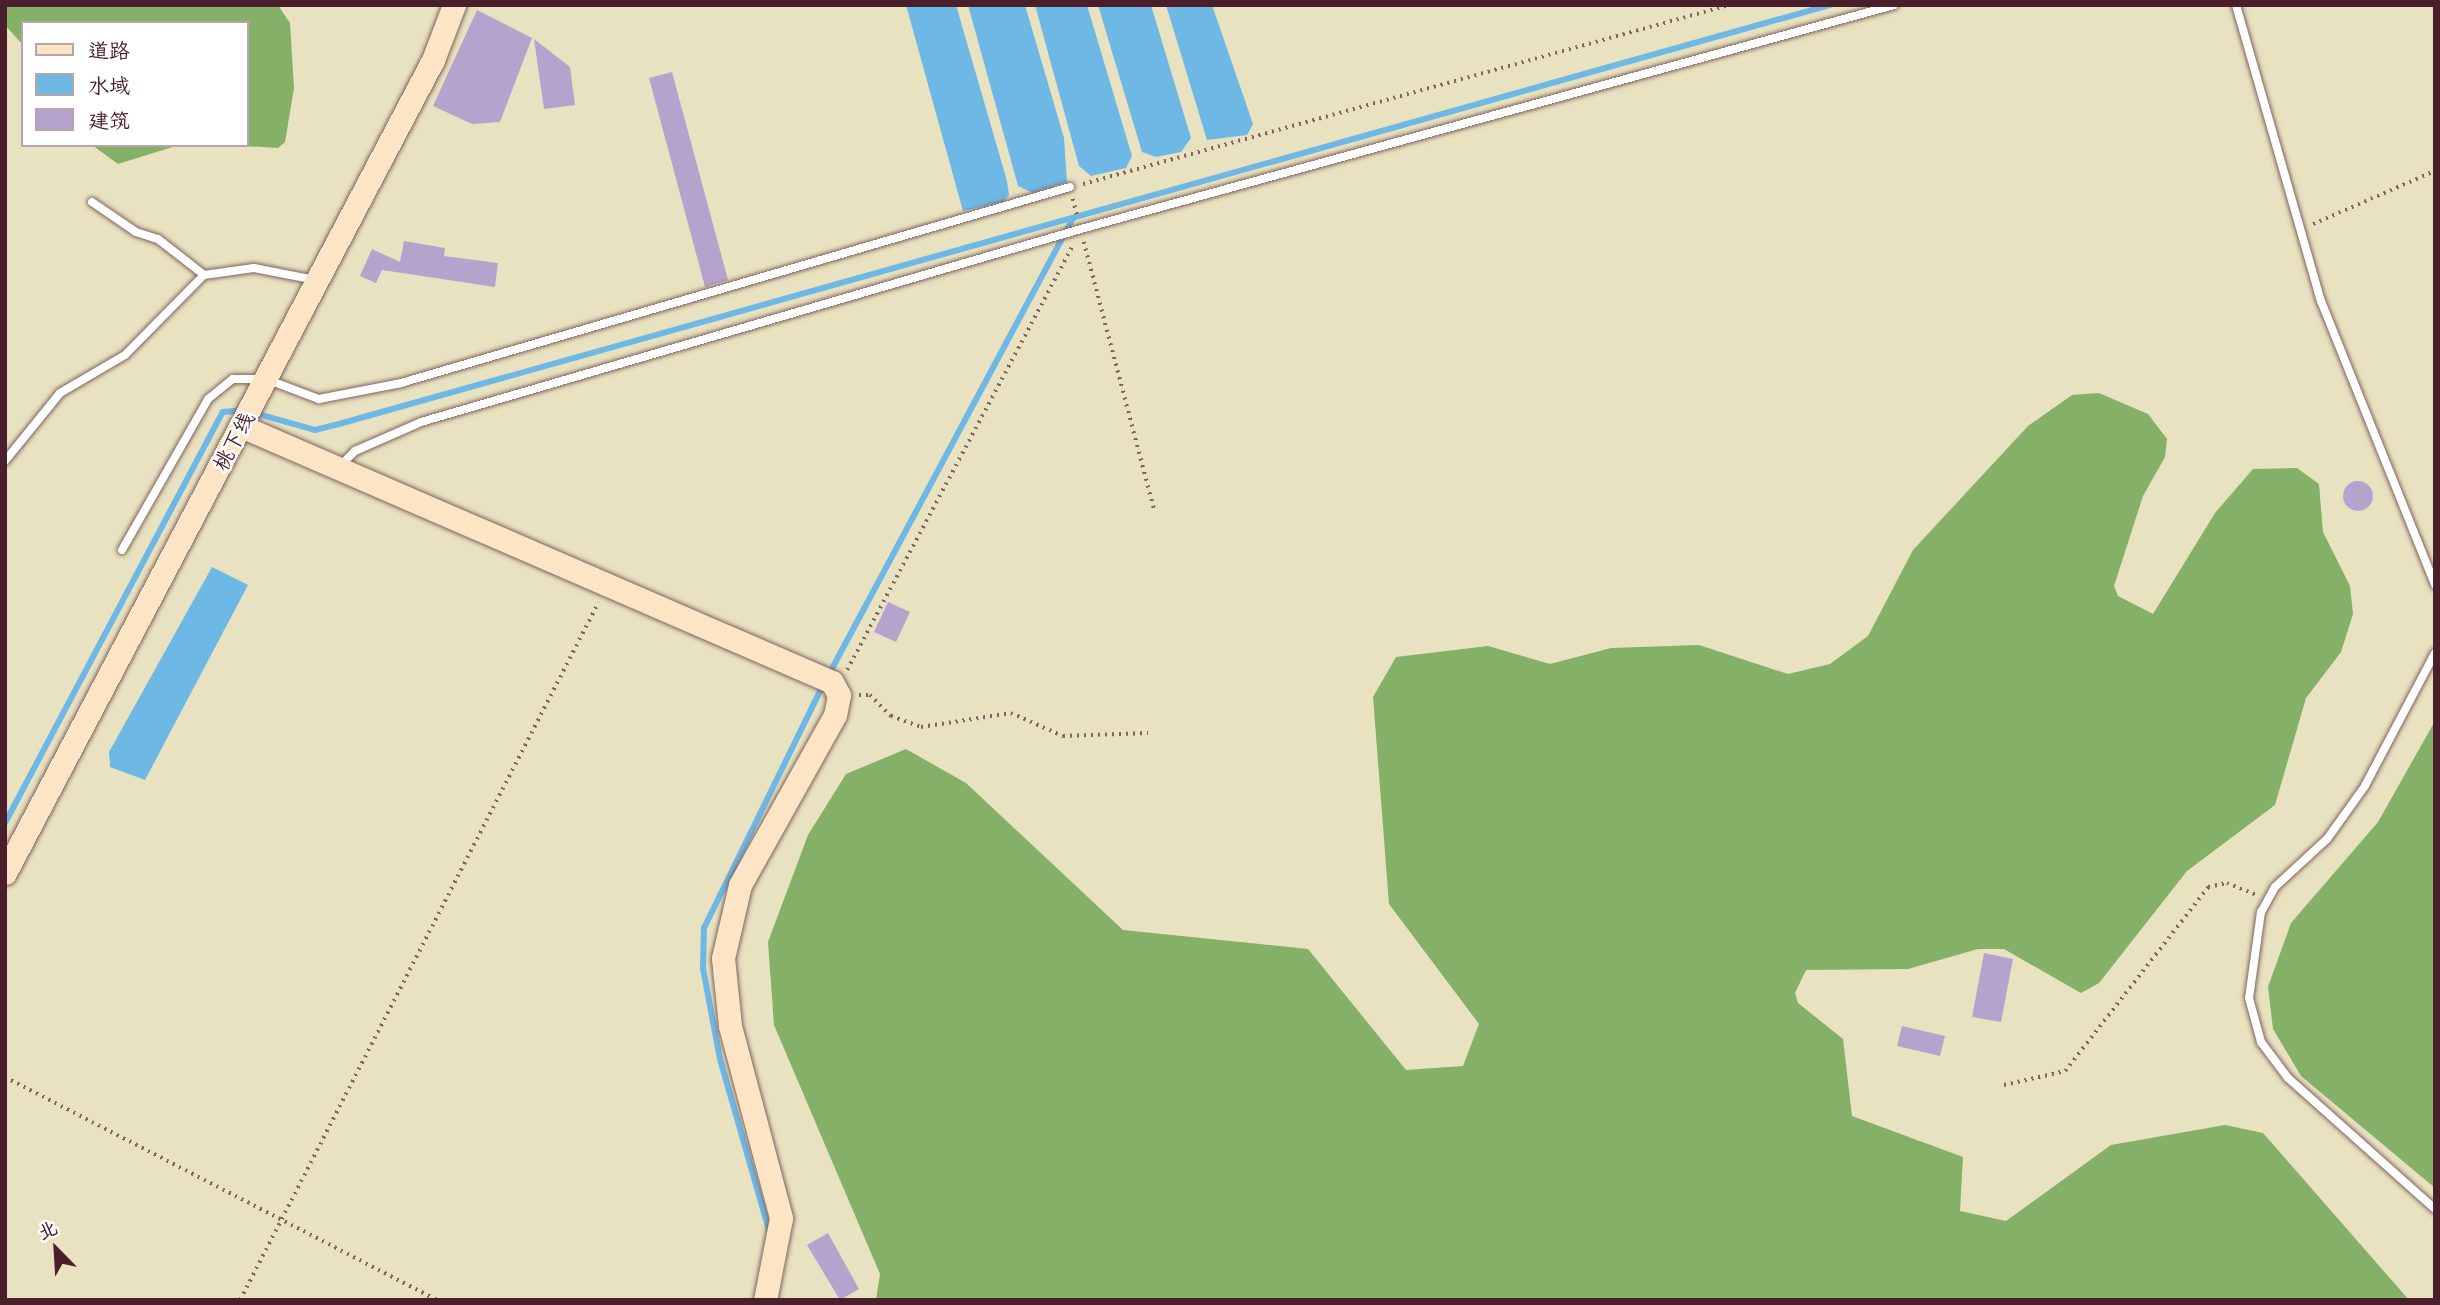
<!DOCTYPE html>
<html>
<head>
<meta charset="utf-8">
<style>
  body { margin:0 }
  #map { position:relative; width:2440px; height:1305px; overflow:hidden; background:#e8e2c0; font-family:Mali,"LXGW WenKai TC",sans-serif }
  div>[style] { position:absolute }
  .forest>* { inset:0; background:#84b067 }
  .water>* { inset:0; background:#6eb8e6 }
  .stream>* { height:6px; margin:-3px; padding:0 3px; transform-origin:3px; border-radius:3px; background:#6eb8e6 }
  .building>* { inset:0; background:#b6a3cd }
  .round { border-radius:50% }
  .path>* { height:3.5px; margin-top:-1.75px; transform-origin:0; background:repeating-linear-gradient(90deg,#81635f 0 2px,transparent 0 7px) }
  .roads { filter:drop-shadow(0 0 2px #81635f) drop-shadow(0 0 2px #81635f) }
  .lane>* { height:8px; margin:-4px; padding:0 4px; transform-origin:4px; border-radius:4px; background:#fff }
  .secondary>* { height:23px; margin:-11.5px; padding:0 11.5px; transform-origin:11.5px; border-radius:11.5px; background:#fce5c4 }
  span { translate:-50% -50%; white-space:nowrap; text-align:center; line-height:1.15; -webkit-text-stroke:5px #fff; paint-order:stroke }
  .street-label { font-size:21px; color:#4a1f2b }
  .frame { position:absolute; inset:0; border:7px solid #4a1f2b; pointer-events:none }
  .legend { position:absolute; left:21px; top:21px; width:228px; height:126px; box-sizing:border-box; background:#fff; border:2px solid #b7a5aa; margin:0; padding:9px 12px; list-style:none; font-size:21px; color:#4a1f2b }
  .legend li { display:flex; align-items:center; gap:14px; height:35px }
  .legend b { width:35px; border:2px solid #b7a5aa }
  .north { position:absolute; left:21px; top:1214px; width:70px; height:70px; -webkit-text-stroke:5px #fff; paint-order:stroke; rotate:336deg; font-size:19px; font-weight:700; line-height:28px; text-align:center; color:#4a1f2b }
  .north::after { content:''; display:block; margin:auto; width:24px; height:32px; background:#4a1f2b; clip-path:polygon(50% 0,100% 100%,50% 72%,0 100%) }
</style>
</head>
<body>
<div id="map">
  <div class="forest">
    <i style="clip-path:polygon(5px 5px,278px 5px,290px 23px,294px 88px,285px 142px,278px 148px,228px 145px,247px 145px,247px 23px,23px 23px,23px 45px,5px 25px)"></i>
    <i style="clip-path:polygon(92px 145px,179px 145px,118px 164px)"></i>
    <i style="clip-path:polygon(2099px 393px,2148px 414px,2167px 439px,2165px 457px,2143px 496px,2114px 586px,2118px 596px,2153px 614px,2215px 513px,2253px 469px,2297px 468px,2319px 484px,2323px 532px,2350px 586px,2353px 614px,2341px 652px,2306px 698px,2275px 805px,2187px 871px,2099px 983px,2081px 993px,2004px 949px,1978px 949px,1908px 969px,1806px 970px,1795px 993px,1798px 1003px,1843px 1039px,1852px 1116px,1963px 1157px,1960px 1211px,2006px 1221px,2111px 1145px,2225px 1125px,2263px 1133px,2409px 1300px,876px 1300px,880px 1274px,774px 1025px,768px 942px,808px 835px,846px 774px,906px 749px,966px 783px,1123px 930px,1308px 949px,1406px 1070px,1463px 1066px,1479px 1024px,1389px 904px,1373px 697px,1396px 657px,1488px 646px,1550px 664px,1611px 648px,1699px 645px,1788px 674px,1830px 664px,1868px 636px,1913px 550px,2028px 426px,2072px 395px)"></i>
    <i style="clip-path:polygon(2435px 721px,2435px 1188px,2301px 1076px,2273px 1029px,2268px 987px,2291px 923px,2378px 822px)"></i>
  </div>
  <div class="water">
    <i style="clip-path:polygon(906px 5px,956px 5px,1007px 181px,1009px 195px,1003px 202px,963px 211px)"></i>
    <i style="clip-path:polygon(968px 5px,1025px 5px,1064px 138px,1067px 182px,1033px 193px,1018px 186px)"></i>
    <i style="clip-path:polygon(1035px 5px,1087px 5px,1132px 156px,1126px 168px,1091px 176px,1079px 166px)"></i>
    <i style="clip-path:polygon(1098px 5px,1151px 5px,1191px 138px,1181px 152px,1156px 157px,1142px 152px)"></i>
    <i style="clip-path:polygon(1166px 5px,1212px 5px,1253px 124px,1247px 135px,1207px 140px)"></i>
    <i style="clip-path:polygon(212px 567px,248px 585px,145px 780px,110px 767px,109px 752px)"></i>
  </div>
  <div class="stream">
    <i style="left:254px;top:413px;width:63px;rotate:15.6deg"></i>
    <i style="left:315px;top:430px;width:25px;rotate:-14deg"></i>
    <i style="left:339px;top:424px;width:1549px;rotate:-15.7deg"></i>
    <i style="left:5px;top:823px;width:465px;rotate:-62.1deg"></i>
    <i style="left:223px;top:412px;width:21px;rotate:-5deg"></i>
    <i style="left:769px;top:1230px;width:178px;rotate:-106deg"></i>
    <i style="left:720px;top:1059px;width:93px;rotate:-100.6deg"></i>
    <i style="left:703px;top:968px;width:40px;rotate:-88.6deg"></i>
    <i style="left:704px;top:928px;width:264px;rotate:-63.9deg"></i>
    <i style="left:820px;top:691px;width:534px;rotate:-61.85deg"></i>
  </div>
  <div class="building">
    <i style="clip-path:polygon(477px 10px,532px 38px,500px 122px,472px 124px,433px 106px)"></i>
    <i style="clip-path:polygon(534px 39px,570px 67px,575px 105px,544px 109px)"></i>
    <i style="clip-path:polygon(672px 72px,728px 280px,705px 287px,649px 78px)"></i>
    <i style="clip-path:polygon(404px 241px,445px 248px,444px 256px,498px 263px,495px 287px,382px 270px,376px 283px,360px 276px,372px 249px,400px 262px)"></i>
    <i class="round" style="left:2343px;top:481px;width:30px;height:30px"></i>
    <i style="clip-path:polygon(888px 602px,910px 612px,896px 642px,874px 632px)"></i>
    <i style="clip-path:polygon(1984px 953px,2013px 959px,2001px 1022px,1972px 1017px)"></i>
    <i style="clip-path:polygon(1902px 1026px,1945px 1036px,1940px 1056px,1897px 1046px)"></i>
    <i style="clip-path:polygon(828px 1233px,859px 1289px,840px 1300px,807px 1245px)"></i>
  </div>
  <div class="path">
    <i style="left:1083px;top:184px;width:670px;rotate:-15.49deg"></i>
    <i style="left:1073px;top:199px;width:16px;rotate:76deg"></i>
    <i style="left:2313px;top:224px;width:133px;rotate:-23.5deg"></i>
    <i style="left:1084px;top:242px;width:275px;rotate:75.3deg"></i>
    <i style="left:847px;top:670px;width:479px;rotate:-62deg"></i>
    <i style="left:859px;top:695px;width:11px"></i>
    <i style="left:870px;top:695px;width:30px;rotate:45deg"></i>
    <i style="left:891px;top:716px;width:32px;rotate:20deg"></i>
    <i style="left:921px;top:727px;width:91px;rotate:-8.8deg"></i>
    <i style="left:1011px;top:713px;width:57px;rotate:23.9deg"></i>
    <i style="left:1063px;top:736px;width:85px;rotate:-2deg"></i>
    <i style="left:5px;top:1077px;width:486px;rotate:27.3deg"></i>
    <i style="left:2004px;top:1085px;width:63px;rotate:-12.9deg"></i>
    <i style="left:2065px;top:1071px;width:233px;rotate:-52.1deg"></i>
    <i style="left:2208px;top:887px;width:19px;rotate:-12deg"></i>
    <i style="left:2227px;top:883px;width:32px;rotate:22deg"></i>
    <i style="left:240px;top:1300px;width:784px;rotate:-62.81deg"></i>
  </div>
  <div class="roads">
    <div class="lane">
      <i style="left:2236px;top:5px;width:308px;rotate:74deg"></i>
      <i style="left:2321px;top:301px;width:306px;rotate:68.1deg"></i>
      <i style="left:92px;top:202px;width:53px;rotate:34.3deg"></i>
      <i style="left:136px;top:232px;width:23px;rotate:18deg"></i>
      <i style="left:158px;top:239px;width:58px;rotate:38deg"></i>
      <i style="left:5px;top:461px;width:87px;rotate:-51deg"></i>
      <i style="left:60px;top:393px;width:75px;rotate:-30.3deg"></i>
      <i style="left:125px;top:355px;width:112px;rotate:-45.4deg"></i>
      <i style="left:204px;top:275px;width:50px;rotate:-8deg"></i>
      <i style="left:254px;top:268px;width:62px;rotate:11.1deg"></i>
      <i style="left:341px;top:465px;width:20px;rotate:-45deg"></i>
      <i style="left:355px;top:451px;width:72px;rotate:-23.7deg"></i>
      <i style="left:421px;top:422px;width:688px;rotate:-16.3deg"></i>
      <i style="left:1081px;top:229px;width:843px;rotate:-15.4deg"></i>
      <i style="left:122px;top:550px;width:174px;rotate:-60.3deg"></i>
      <i style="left:208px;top:399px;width:32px;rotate:-39deg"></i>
      <i style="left:233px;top:379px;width:33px"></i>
      <i style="left:266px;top:379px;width:57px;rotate:20.7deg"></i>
      <i style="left:319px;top:399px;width:84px;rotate:-11deg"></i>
      <i style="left:401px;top:383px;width:697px;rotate:-16.33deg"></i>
      <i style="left:2435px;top:653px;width:150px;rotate:117.8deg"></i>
      <i style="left:2365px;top:786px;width:65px;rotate:125.6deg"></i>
      <i style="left:2327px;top:839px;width:71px;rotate:137.3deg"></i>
      <i style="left:2275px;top:887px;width:29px;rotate:119deg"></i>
      <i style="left:2261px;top:912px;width:87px;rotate:97.9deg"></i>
      <i style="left:2249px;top:998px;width:46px;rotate:74.7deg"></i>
      <i style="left:2261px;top:1042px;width:45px;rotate:53.1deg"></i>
      <i style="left:2288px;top:1078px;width:197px;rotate:41.7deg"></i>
    </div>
    <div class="secondary">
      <i style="left:241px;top:426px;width:644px;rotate:23.42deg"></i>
      <i style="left:832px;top:682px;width:15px;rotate:62deg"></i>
      <i style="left:839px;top:695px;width:20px;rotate:101deg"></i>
      <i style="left:835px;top:715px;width:195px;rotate:119.2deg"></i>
      <i style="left:740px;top:885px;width:75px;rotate:103.1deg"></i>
      <i style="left:723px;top:958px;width:68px;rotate:84.1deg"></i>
      <i style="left:730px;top:1026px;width:199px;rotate:75.1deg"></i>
      <i style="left:781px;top:1218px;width:84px;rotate:101deg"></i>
      <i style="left:5px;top:873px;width:919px;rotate:-62.24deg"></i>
      <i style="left:433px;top:60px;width:59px;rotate:-69.1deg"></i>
    </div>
  </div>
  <div class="street-label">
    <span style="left:233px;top:441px;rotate:-62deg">桃下线</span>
  </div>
  <div class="frame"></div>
  <ul class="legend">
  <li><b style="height:9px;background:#fce5c4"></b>道路</li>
  <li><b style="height:19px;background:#6eb8e6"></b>水域</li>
  <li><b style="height:19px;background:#b6a3cd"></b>建筑</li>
  </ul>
  <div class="north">北</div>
</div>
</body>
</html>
